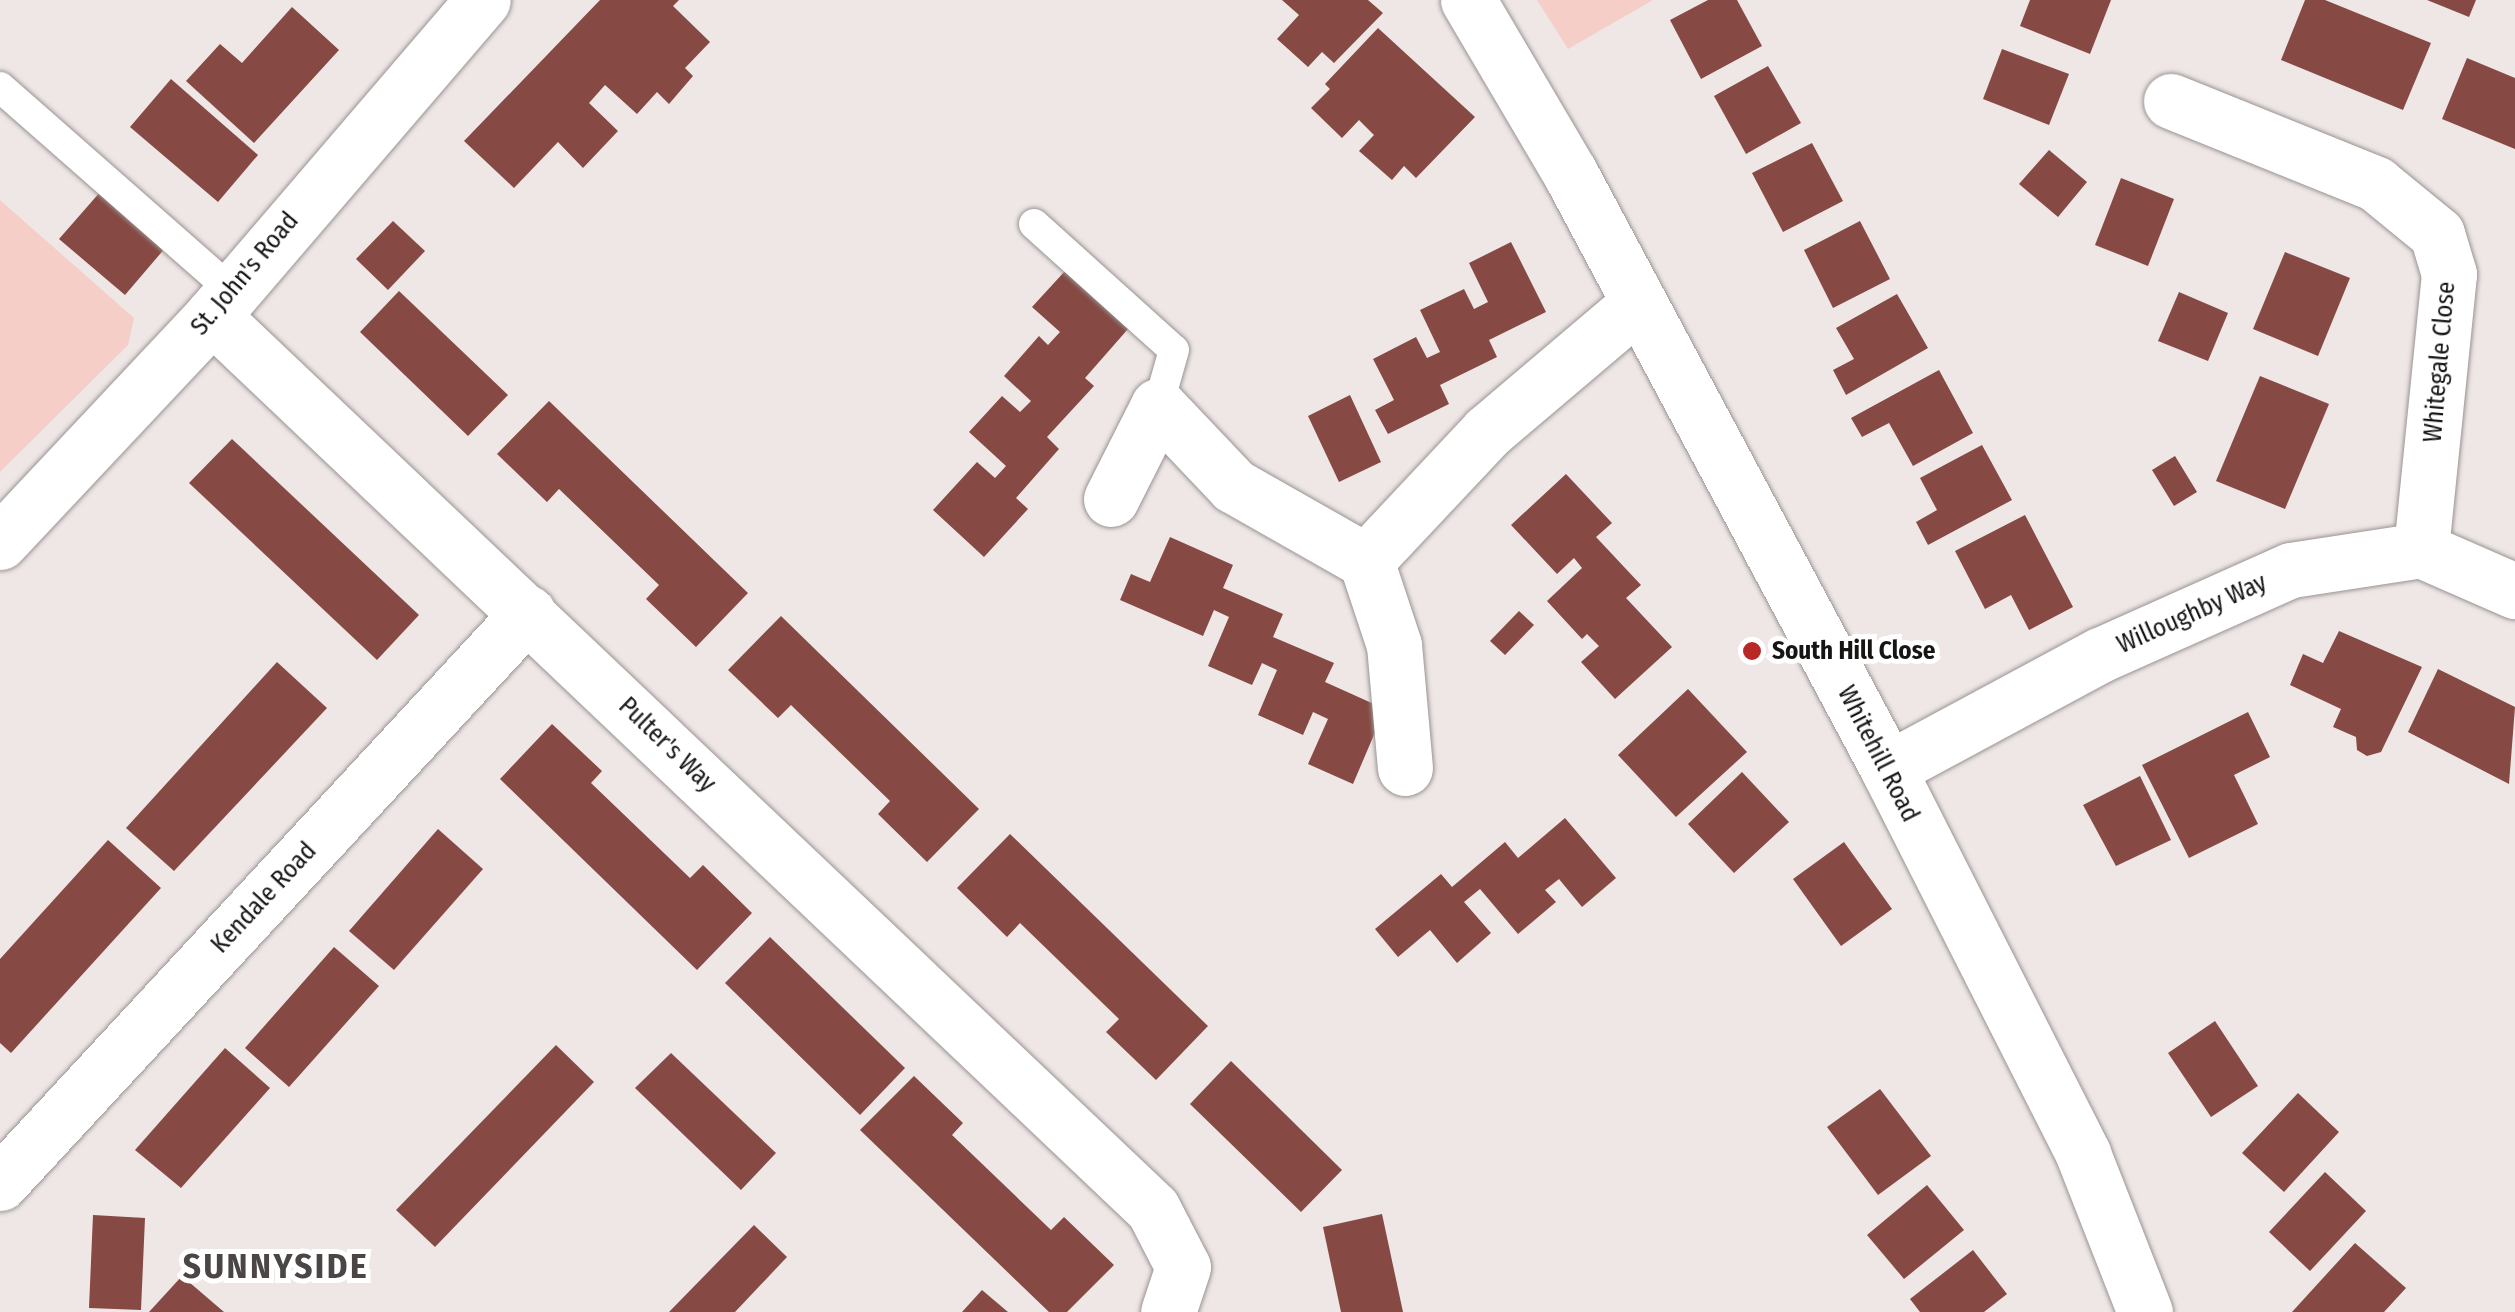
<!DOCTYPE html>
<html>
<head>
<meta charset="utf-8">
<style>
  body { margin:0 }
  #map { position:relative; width:2515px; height:1312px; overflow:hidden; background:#eee7e6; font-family:"Fira Sans Condensed",sans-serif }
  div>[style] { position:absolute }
  .green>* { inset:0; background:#f6cec8 }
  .building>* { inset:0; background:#864943 }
  .roads { filter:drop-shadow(0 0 2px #9a9392) drop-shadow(0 0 2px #9a9392) }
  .lane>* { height:30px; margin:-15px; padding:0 15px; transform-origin:15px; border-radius:15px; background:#fff }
  .street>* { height:55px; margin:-27.5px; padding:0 27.5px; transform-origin:27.5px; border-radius:27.5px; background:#fff }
  .secondary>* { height:55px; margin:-27.5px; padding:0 27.5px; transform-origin:27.5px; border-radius:27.5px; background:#fff }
  .dots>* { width:28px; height:28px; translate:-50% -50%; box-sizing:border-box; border:5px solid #fff; border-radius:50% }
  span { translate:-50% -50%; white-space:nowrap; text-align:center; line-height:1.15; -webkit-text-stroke:10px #fff; paint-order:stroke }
  .street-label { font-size:25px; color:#171514 }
  .poi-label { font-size:25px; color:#171514; font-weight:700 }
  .left { translate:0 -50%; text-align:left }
  .district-label { font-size:35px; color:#4b4545; font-weight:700; letter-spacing:2.5px }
</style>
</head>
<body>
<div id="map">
  <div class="green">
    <i style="clip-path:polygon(1537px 0,1653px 0,1568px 49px)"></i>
    <i style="clip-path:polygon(0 200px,134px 318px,128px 345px,0 472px)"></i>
  </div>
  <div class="building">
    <i style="clip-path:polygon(600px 0,679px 0,673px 6px,710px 42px,685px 68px,693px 76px,669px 104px,657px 92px,637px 114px,605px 85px,589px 103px,618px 131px,583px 168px,558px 142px,514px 188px,464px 141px)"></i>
    <i style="clip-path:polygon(1282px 0,1368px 0,1383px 13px,1334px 63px,1322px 52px,1308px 67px,1277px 39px,1299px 15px)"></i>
    <i style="clip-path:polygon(1708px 0,1737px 0,1762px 46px,1701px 79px,1670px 20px)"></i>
    <i style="clip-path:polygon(2030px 0,2111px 0,2090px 54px,2020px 26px)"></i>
    <i style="clip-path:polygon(2305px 0,2325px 0,2431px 43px,2403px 110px,2281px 60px)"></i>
    <i style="clip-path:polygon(2427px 0,2476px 0,2469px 17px)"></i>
    <i style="clip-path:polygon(292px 7px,339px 50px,254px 143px,186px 81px,220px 44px,242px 63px)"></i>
    <i style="clip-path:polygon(1378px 28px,1475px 117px,1416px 178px,1404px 166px,1392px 180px,1359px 151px,1374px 135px,1359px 120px,1342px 138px,1311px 108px,1330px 89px,1325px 84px)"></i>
    <i style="clip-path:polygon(2002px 49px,2069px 74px,2049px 125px,1983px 99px)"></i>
    <i style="clip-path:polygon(2467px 58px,2515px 78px,2515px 149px,2442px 119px)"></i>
    <i style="clip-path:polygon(1768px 66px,1801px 123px,1746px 154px,1714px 96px)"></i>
    <i style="clip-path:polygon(171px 79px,258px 155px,218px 202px,130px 127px)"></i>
    <i style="clip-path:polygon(1812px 143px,1843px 201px,1783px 232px,1752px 173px)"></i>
    <i style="clip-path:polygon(2049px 150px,2087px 182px,2058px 217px,2019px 184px)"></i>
    <i style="clip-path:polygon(2121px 178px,2174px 199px,2148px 266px,2095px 245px)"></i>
    <i style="clip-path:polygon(101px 191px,166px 247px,125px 295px,59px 239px)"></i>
    <i style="clip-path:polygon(393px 221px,425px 251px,388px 290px,356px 259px)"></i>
    <i style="clip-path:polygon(1860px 221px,1890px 279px,1833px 308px,1804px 250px)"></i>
    <i style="clip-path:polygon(1511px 242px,1546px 312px,1489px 340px,1497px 357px,1440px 385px,1449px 404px,1388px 434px,1375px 410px,1394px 400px,1373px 359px,1416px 337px,1427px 358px,1440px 352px,1420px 310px,1464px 289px,1474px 309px,1488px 302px,1469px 263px)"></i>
    <i style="clip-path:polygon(2285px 252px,2350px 278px,2318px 356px,2253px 329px)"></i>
    <i style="clip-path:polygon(1065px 271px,1128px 329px,1085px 378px,1094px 386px,1047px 437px,1059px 449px,1016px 498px,1028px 509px,984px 557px,933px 510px,977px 462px,995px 478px,1006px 466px,969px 432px,1002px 396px,1020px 412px,1031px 401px,1004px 376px,1039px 336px,1048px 345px,1060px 332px,1032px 307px)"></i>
    <i style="clip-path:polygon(399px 291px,508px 395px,468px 436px,360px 332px)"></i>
    <i style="clip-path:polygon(2179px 292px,2228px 313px,2208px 361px,2158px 341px)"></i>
    <i style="clip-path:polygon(1897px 294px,1928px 348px,1846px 395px,1833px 370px,1854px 359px,1836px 328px)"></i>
    <i style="clip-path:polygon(1939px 370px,1973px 433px,1913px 466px,1889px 423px,1862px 437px,1851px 418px)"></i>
    <i style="clip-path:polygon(2260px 376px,2329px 404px,2285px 509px,2216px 481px)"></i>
    <i style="clip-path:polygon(1350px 395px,1381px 462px,1339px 482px,1308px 416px)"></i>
    <i style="clip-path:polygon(549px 401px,748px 593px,696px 647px,646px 599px,659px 585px,559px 489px,547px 502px,497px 454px)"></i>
    <i style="clip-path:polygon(232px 439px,419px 615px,377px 660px,189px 483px)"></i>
    <i style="clip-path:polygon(1982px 445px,2012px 500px,1928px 545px,1916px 522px,1937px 510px,1920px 478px)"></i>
    <i style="clip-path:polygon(2175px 456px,2197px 492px,2174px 506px,2152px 470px)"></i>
    <i style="clip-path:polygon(1566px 474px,1612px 523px,1596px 537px,1641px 585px,1626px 598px,1672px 647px,1615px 699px,1581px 662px,1599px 646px,1587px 634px,1582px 639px,1547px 601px,1582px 568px,1574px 558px,1557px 574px,1511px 525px)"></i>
    <i style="clip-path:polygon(2025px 515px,2073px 607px,2029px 630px,2011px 595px,1985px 609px,1955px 551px)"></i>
    <i style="clip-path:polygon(1170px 537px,1233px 565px,1223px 588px,1283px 614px,1273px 637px,1334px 663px,1325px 682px,1385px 709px,1353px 784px,1308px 764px,1328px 719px,1313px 712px,1303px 735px,1258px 715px,1277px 670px,1262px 663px,1252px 685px,1208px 666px,1229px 617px,1214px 610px,1203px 636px,1120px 600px,1131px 574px,1150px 582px)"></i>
    <i style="clip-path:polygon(1519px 611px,1534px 625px,1505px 655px,1490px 641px)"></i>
    <i style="clip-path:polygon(781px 616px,979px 809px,927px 862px,878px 814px,890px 801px,791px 705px,778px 718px,728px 670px)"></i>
    <i style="clip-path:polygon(2339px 631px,2422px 667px,2381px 752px,2367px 756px,2357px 750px,2356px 737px,2333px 727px,2341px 709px,2290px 685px,2303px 654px,2323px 663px)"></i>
    <i style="clip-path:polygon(277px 662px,327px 708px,174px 871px,126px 828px)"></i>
    <i style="clip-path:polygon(2438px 669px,2515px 707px,2509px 784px,2408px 732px)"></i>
    <i style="clip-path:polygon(1688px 689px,1747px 752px,1676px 817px,1618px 755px)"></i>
    <i style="clip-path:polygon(2248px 712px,2270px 757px,2234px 775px,2258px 824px,2189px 858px,2142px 765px)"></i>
    <i style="clip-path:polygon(552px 724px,602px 771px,591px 783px,690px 878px,703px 865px,752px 913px,697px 970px,500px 779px)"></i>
    <i style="clip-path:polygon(1742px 772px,1789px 822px,1734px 873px,1688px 824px)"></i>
    <i style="clip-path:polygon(2140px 776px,2171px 840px,2116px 866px,2083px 805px)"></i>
    <i style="clip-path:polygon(1565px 818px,1616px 878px,1582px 907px,1559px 879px,1545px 890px,1556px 902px,1518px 934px,1480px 889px,1464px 902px,1491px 933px,1457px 963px,1430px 930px,1398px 957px,1375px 929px,1441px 874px,1452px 887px,1505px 842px,1518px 858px)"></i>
    <i style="clip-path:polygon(438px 829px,483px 869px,394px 970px,349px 931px)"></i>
    <i style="clip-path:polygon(1010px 834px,1208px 1026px,1156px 1080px,1106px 1032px,1119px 1019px,1020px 923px,1007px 937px,957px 888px)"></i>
    <i style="clip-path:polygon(108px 840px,161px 888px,11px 1053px,0 1043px,0 959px)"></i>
    <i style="clip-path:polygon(1844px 842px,1892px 909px,1841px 946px,1793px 879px)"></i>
    <i style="clip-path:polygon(770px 937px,905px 1068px,860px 1115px,725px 983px)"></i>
    <i style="clip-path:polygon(334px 947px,379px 986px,289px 1087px,245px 1048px)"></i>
    <i style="clip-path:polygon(2215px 1021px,2258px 1086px,2211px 1117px,2168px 1053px)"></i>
    <i style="clip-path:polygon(556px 1045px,594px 1082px,435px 1247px,396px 1210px)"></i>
    <i style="clip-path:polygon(225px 1048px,270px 1088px,181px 1188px,135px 1150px)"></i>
    <i style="clip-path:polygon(671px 1053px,776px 1153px,741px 1190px,635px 1088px)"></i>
    <i style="clip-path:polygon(1231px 1061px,1342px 1170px,1301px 1212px,1190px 1104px)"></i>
    <i style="clip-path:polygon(914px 1076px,963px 1123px,952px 1135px,1051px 1230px,1064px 1217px,1114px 1265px,1067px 1312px,1049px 1312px,860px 1130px)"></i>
    <i style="clip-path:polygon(1880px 1089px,1931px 1156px,1878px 1195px,1827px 1127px)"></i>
    <i style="clip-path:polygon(2298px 1093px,2339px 1132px,2284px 1192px,2242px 1153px)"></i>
    <i style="clip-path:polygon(2325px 1172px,2366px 1211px,2310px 1271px,2269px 1232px)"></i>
    <i style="clip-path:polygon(1927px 1185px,1964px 1230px,1904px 1279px,1867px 1235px)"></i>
    <i style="clip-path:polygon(1382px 1214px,1403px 1312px,1341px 1312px,1323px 1227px)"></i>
    <i style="clip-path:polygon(93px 1215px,145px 1218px,141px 1310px,89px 1308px)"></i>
    <i style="clip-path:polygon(754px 1225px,787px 1257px,735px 1312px,669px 1312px)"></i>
    <i style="clip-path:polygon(2355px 1243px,2406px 1288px,2384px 1312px,2292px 1312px)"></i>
    <i style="clip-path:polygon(1973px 1250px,2007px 1294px,1984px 1312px,1920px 1312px,1910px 1299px)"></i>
    <i style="clip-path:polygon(182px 1276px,224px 1312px,149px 1312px)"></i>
    <i style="clip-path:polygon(982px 1290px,1008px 1312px,962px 1312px)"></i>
  </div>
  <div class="roads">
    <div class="lane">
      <i style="left:0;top:87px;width:308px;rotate:41.3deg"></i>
      <i style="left:1034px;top:224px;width:188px;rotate:42deg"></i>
      <i style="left:1174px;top:350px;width:58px;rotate:105.9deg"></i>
    </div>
    <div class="street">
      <i style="left:2171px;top:101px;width:221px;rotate:22deg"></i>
      <i style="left:2376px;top:184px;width:79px;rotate:39.3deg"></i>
      <i style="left:2437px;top:234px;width:42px;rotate:73.3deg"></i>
      <i style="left:2449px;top:274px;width:277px;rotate:95.8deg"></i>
      <i style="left:212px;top:316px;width:1297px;rotate:43.5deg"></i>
      <i style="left:1153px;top:1209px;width:65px;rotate:62.7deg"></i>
      <i style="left:1183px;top:1267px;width:47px;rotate:108.4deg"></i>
      <i style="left:1111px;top:499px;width:104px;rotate:-63.2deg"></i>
      <i style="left:1158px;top:406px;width:110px;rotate:46.5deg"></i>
      <i style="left:1234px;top:486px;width:152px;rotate:29.6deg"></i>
      <i style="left:0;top:542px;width:310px;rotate:-46.8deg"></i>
      <i style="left:212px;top:316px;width:416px;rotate:-49.4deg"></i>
      <i style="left:1405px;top:768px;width:123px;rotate:-95.1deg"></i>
      <i style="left:1394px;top:645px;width:89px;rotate:-108.4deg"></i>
      <i style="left:1366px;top:561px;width:177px;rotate:-46.8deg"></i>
      <i style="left:1487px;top:432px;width:197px;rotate:-40.3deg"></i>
      <i style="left:1888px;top:769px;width:241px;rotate:-28.3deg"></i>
      <i style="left:2100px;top:655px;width:209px;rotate:-24deg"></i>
      <i style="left:2291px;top:570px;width:132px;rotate:-8.7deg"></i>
      <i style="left:2421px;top:550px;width:103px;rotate:23.6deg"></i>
      <i style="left:0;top:1183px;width:777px;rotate:-47.19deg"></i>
    </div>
    <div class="secondary">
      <i style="left:1468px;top:0;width:201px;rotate:59.5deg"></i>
      <i style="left:1570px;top:173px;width:676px;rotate:61.92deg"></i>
      <i style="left:1888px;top:769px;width:432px;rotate:63.1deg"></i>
      <i style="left:2083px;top:1154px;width:170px;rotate:68.6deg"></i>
    </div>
  </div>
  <div class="dots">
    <i style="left:1752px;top:651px;background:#b72826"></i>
  </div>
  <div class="street-label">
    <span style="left:245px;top:274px;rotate:-50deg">St. John's Road</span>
    <span style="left:2440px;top:362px;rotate:-85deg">Whitegale Close</span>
    <span style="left:2192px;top:614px;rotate:-24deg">Willoughby Way</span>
    <span style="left:667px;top:745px;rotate:44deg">Pulter's Way</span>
    <span style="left:1878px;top:754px;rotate:63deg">Whitehill Road</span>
    <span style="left:264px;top:898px;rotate:-47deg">Kendale Road</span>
  </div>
  <div class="poi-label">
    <span class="left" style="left:1772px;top:651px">South Hill Close</span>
  </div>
  <div class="district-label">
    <span style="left:276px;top:1266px">SUNNYSIDE</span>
  </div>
</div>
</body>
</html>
